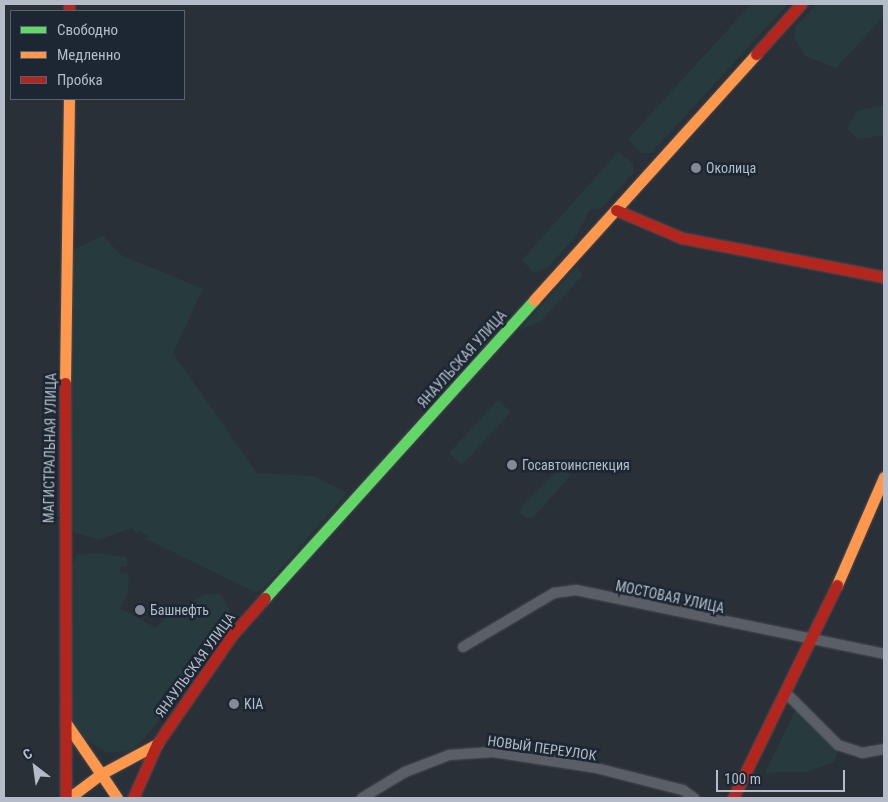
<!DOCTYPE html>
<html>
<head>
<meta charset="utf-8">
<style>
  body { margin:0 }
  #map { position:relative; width:888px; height:802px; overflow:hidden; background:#2a3038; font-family:"Roboto Condensed",sans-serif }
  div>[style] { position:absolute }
  .green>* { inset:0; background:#273a3e }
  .roads { filter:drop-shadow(0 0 1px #484c53) drop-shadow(0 0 1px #484c53) }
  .street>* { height:10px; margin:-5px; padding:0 5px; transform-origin:5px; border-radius:5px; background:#5a5e66 }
  .fast>* { height:11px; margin:-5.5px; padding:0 5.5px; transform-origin:5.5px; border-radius:5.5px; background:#63d668 }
  .slow>* { height:11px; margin:-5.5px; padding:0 5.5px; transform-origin:5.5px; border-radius:5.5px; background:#ff974d }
  .jam>* { height:11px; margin:-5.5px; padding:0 5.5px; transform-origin:5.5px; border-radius:5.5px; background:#b3261e }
  .dots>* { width:14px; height:14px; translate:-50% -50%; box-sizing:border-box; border:2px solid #1d2633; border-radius:50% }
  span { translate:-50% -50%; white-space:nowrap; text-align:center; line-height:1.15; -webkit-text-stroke:5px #1d2633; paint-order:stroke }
  .poi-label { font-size:14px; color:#b4bcc9 }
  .left { translate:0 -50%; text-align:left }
  .street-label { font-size:14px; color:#b4bcc9 }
  .frame { position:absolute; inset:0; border:5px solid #b4bcc9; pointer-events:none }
  .legend { position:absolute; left:10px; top:10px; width:175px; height:90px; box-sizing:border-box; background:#1d2633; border:1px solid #59626f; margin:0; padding:6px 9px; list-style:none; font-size:15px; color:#b4bcc9 }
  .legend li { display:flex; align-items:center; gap:10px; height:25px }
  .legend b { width:25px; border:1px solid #59626f }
  .north { position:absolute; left:10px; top:742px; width:50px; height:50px; -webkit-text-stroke:4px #1d2633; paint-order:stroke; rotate:330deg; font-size:14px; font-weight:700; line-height:20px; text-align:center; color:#b4bcc9 }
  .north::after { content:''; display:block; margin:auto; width:18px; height:22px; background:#b4bcc9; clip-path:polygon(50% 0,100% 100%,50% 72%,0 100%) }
  .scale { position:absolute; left:716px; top:770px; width:129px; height:22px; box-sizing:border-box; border:2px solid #b4bcc9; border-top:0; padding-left:6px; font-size:15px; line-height:18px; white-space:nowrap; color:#b4bcc9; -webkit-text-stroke:4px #1d2633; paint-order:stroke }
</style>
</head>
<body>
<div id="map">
  <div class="green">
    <i style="clip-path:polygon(751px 4px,788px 4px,651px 153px,641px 153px,628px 139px)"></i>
    <i style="clip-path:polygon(817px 4px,884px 4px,884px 16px,836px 68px,805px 56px,794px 38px,795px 27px)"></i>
    <i style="clip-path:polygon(884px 105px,884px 135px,858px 139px,847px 128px,857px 111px)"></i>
    <i style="clip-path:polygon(618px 152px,633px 163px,633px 173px,602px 208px,590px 210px,576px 236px,547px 268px,534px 273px,522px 260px)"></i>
    <i style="clip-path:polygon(103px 236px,121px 255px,203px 289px,173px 353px,257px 473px,313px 476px,347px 493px,263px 589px,255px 592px,146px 539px,148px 536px,139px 531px,137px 535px,132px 528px,98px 540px,71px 531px,72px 250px)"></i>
    <i style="clip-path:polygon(577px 266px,583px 275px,541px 321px,518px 331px)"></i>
    <i style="clip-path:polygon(498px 400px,511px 412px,462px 465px,449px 453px)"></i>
    <i style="clip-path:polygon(564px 464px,570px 476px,533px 518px,526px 518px,520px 513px,522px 506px)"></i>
    <i style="clip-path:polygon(98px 553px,126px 557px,128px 566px,120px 567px,120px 572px,129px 574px,128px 594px,120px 608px,156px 628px,168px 614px,203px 595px,220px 593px,233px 616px,153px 728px,133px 750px,108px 753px,79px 736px,71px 719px,72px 564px,77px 555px)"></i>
    <i style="clip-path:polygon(796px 709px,838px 751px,834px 762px,807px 772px,765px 773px)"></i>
  </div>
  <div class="roads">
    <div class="street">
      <i style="left:463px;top:647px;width:106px;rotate:-30.7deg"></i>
      <i style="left:554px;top:593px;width:22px;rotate:-8deg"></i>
      <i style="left:576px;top:590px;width:315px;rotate:11.7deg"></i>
      <i style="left:786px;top:693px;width:74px;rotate:45deg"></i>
      <i style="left:838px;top:745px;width:25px;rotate:18deg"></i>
      <i style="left:862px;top:753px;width:22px;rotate:-10deg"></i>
      <i style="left:362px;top:798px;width:50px;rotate:-31.2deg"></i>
      <i style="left:405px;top:772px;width:47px;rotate:-21.1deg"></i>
      <i style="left:449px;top:755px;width:44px;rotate:-3.9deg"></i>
      <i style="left:493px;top:752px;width:104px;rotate:8.8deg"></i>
      <i style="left:596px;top:768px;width:90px;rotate:14.2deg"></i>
      <i style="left:683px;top:790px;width:14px;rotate:36deg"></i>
    </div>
    <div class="fast">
      <i style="left:265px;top:598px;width:401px;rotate:-47.9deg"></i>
    </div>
    <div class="slow">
      <i style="left:534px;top:300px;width:331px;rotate:-47.9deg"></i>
      <i style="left:65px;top:383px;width:284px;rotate:-89.2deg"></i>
      <i style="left:837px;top:585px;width:118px;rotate:-66.5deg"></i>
      <i style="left:66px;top:723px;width:62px;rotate:55.5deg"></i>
      <i style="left:101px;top:774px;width:64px;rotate:-28.2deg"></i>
      <i style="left:69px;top:798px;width:40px;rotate:-37deg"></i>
      <i style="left:101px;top:774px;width:29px;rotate:56deg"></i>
    </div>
    <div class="jam">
      <i style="left:69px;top:4px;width:7px;rotate:90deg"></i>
      <i style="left:756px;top:54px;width:67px;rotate:-48deg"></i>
      <i style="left:616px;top:210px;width:72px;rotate:23deg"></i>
      <i style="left:682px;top:238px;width:206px;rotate:10.9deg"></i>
      <i style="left:65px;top:383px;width:415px;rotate:89.9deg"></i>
      <i style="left:133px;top:798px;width:59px;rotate:-66deg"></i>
      <i style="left:157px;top:744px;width:134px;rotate:-55.4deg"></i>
      <i style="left:233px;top:634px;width:48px;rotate:-48.4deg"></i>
      <i style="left:733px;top:798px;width:237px;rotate:-64deg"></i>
    </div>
  </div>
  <div class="dots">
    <i style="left:696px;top:168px;background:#848b96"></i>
    <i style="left:512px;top:465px;background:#848b96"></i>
    <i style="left:140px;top:610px;background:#848b96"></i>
    <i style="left:234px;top:704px;background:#848b96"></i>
  </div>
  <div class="poi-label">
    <span class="left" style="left:706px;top:168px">Околица</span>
    <span class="left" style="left:522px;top:465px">Госавтоинспекция</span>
    <span class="left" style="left:150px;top:610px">Башнефть</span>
    <span class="left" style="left:244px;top:704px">KIA</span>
  </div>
  <div class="street-label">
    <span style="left:462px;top:359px;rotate:-48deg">ЯНАУЛЬСКАЯ УЛИЦА</span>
    <span style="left:50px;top:448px;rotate:-89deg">МАГИСТРАЛЬНАЯ УЛИЦА</span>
    <span style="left:670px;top:597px;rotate:12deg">МОСТОВАЯ УЛИЦА</span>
    <span style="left:195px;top:665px;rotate:-54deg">ЯНАУЛЬСКАЯ УЛИЦА</span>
    <span style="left:542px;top:748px;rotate:8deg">НОВЫЙ ПЕРЕУЛОК</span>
  </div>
  <div class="frame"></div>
  <ul class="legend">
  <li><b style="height:6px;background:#63d668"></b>Свободно</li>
  <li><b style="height:6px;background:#ff974d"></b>Медленно</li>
  <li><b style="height:6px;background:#b3261e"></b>Пробка</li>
  </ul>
  <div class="north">С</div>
  <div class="scale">100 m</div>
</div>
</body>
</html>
